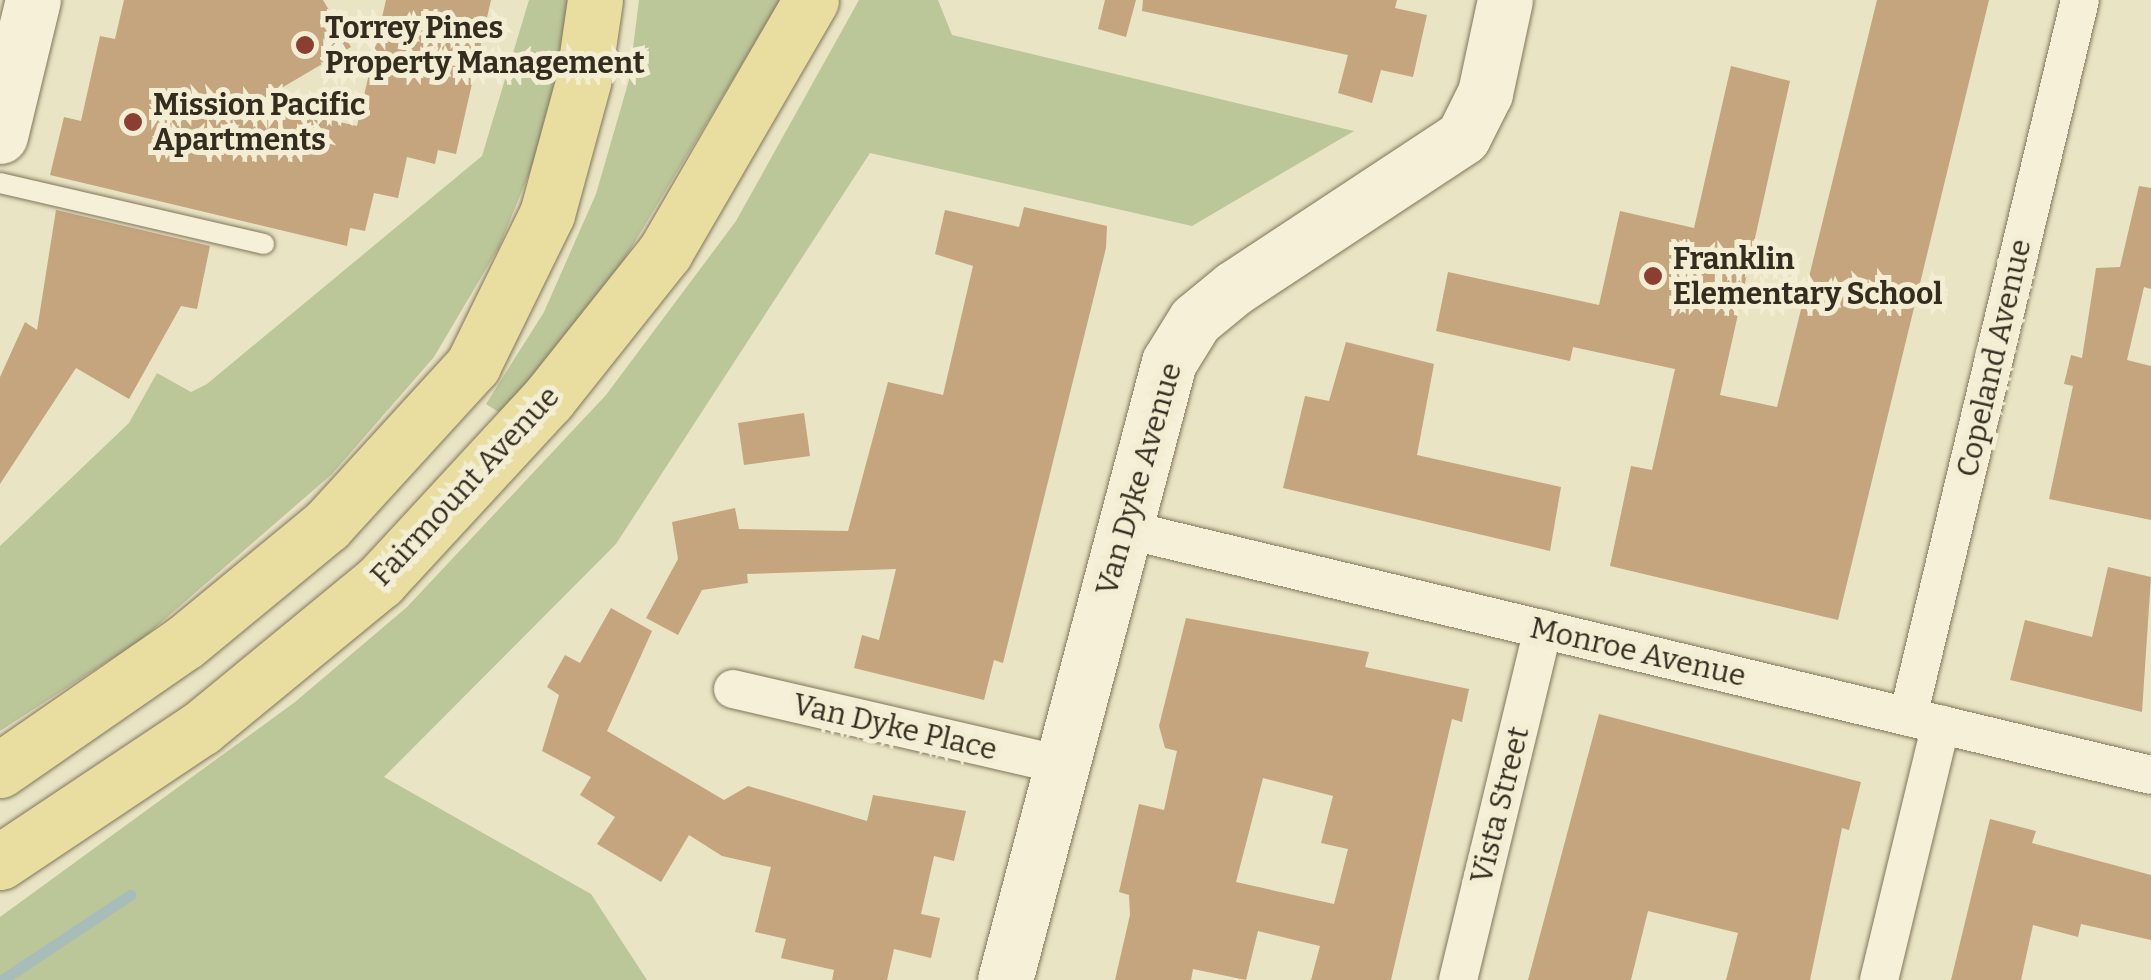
<!DOCTYPE html>
<html>
<head>
<meta charset="utf-8">
<style>
  body { margin:0 }
  #map { position:relative; width:2151px; height:980px; overflow:hidden; background:#e9e4c4; font-family:Bitter,serif }
  div>[style] { position:absolute }
  .green>* { inset:0; background:#bbc699 }
  .stream>* { height:11px; margin:-5.5px; padding:0 5.5px; transform-origin:5.5px; border-radius:5.5px; background:#a6bdba }
  .building>* { inset:0; background:#c4a57e }
  .roads { filter:drop-shadow(0 0 2px #82765c) drop-shadow(0 0 2px #82765c) }
  .lane>* { height:20px; margin:-10px; padding:0 10px; transform-origin:10px; border-radius:10px; background:#f5f0d7 }
  .street>* { height:38px; margin:-19px; padding:0 19px; transform-origin:19px; border-radius:19px; background:#f5f0d7 }
  .secondary>* { height:55px; margin:-27.5px; padding:0 27.5px; transform-origin:27.5px; border-radius:27.5px; background:#f5f0d7 }
  .primary>* { height:55px; margin:-27.5px; padding:0 27.5px; transform-origin:27.5px; border-radius:27.5px; background:#e9dda0 }
  .dots>* { width:28px; height:28px; translate:-50% -50%; box-sizing:border-box; border:5px solid #f2edd3; border-radius:50% }
  span { translate:-50% -50%; white-space:nowrap; text-align:center; line-height:1.15; -webkit-text-stroke:10px #f2edd3; paint-order:stroke }
  .poi-label { font-size:30px; color:#342c1f; font-weight:700 }
  .left { translate:0 -50%; text-align:left }
  .street-label { font-size:30px; color:#342c1f }
</style>
</head>
<body>
<div id="map">
  <div class="green">
    <i style="clip-path:polygon(529px 0,570px 0,547px 130px,499px 247px,434px 357px,332px 474px,142px 639px,0 731px,0 546px,129px 423px,157px 373px,191px 392px,207px 384px,482px 156px)"></i>
    <i style="clip-path:polygon(639px 0,781px 0,622px 263px,503px 415px,486px 404px,544px 312px,596px 194px,629px 80px)"></i>
    <i style="clip-path:polygon(859px 0,938px 0,952px 35px,1354px 131px,1192px 226px,870px 153px,616px 544px,384px 777px,591px 894px,647px 980px,0 980px,0 917px,295px 702px,407px 607px,606px 395px,736px 221px)"></i>
  </div>
  <div class="stream">
    <i style="left:2px;top:980px;width:154px;rotate:-33.6deg"></i>
  </div>
  <div class="building">
    <i style="clip-path:polygon(124px 0,323px 0,351px 47px,256px 103px,357px 126px,386px 0,491px 0,456px 154px,438px 150px,435px 164px,407px 157px,398px 198px,374px 193px,365px 231px,350px 228px,347px 246px,50px 175px,64px 117px,81px 121px,100px 36px,115px 39px)"></i>
    <i style="clip-path:polygon(1105px 0,1136px 0,1126px 37px,1098px 29px)"></i>
    <i style="clip-path:polygon(1143px 0,1397px 0,1395px 8px,1427px 15px,1413px 77px,1381px 70px,1372px 103px,1338px 93px,1348px 55px,1142px 11px)"></i>
    <i style="clip-path:polygon(1877px 0,1989px 0,1838px 620px,1610px 566px,1631px 466px,1652px 470px,1675px 369px,1573px 347px,1570px 361px,1436px 331px,1448px 272px,1599px 305px,1620px 211px,1694px 228px,1731px 66px,1790px 81px,1720px 395px,1777px 407px)"></i>
    <i style="clip-path:polygon(2139px 186px,2151px 188px,2151px 289px,2144px 287px,2127px 360px,2151px 366px,2151px 520px,2049px 499px,2073px 386px,2064px 384px,2071px 355px,2082px 358px,2096px 268px,2120px 267px)"></i>
    <i style="clip-path:polygon(1024px 207px,1107px 226px,1106px 248px,1003px 663px,994px 660px,984px 700px,854px 668px,862px 635px,879px 640px,896px 569px,747px 574px,748px 583px,702px 590px,678px 635px,646px 618px,678px 559px,672px 522px,735px 508px,739px 529px,848px 531px,888px 382px,943px 395px,973px 266px,935px 254px,945px 210px,1019px 227px)"></i>
    <i style="clip-path:polygon(56px 210px,210px 246px,197px 309px,181px 306px,129px 399px,76px 368px,0 484px,0 377px,25px 322px,37px 330px)"></i>
    <i style="clip-path:polygon(1346px 342px,1434px 364px,1417px 455px,1561px 487px,1550px 551px,1283px 488px,1305px 396px,1329px 401px)"></i>
    <i style="clip-path:polygon(804px 413px,810px 456px,744px 465px,738px 423px)"></i>
    <i style="clip-path:polygon(2108px 567px,2151px 577px,2142px 712px,2010px 680px,2025px 620px,2092px 637px)"></i>
    <i style="clip-path:polygon(611px 608px,652px 631px,607px 731px,724px 800px,748px 786px,867px 821px,873px 795px,966px 811px,954px 861px,934px 856px,921px 914px,940px 918px,931px 958px,894px 949px,887px 980px,832px 980px,834px 970px,781px 958px,786px 939px,755px 932px,771px 867px,722px 856px,689px 835px,661px 882px,597px 844px,615px 817px,580px 795px,591px 777px,542px 751px,559px 695px,547px 687px,565px 655px,580px 663px)"></i>
    <i style="clip-path:polygon(evenodd,1186px 618px,1369px 652px,1365px 667px,1469px 689px,1462px 722px,1452px 719px,1391px 980px,1311px 980px,1320px 946px,1258px 931px,1246px 980px,1193px 969px,1191px 980px,1115px 980px,1130px 915px,1129px 895px,1119px 892px,1139px 804px,1164px 810px,1177px 751px,1165px 748px,1159px 726px,1186px 618px,1263px 778px,1333px 796px,1321px 843px,1348px 849px,1334px 904px,1236px 882px,1263px 778px)"></i>
    <i style="clip-path:polygon(1599px 714px,1861px 782px,1849px 830px,1842px 828px,1810px 980px,1726px 980px,1738px 933px,1648px 911px,1631px 980px,1528px 980px)"></i>
    <i style="clip-path:polygon(1990px 819px,2036px 831px,2032px 843px,2151px 875px,2151px 940px,2081px 924px,2078px 937px,2033px 925px,2021px 980px,1951px 980px)"></i>
  </div>
  <div class="roads">
    <div class="lane">
      <i style="left:0;top:183px;width:271px;rotate:13deg"></i>
    </div>
    <div class="street">
      <i style="left:1124px;top:529px;width:1056px;rotate:13.47deg"></i>
      <i style="left:733px;top:689px;width:334px;rotate:13deg"></i>
      <i style="left:1908px;top:717px;width:737px;rotate:-76.51deg"></i>
      <i style="left:1458px;top:980px;width:361px;rotate:-76.4deg"></i>
      <i style="left:1879px;top:980px;width:263px;rotate:-76.4deg"></i>
    </div>
    <div class="secondary">
      <i style="left:0;top:136px;width:140px;rotate:-76.4deg"></i>
      <i style="left:1005px;top:980px;width:639px;rotate:-75.14deg"></i>
      <i style="left:1169px;top:362px;width:49px;rotate:-58.2deg"></i>
      <i style="left:1195px;top:320px;width:50px;rotate:-39.4deg"></i>
      <i style="left:1234px;top:288px;width:274px;rotate:-33.4deg"></i>
      <i style="left:1463px;top:137px;width:49px;rotate:-63.4deg"></i>
      <i style="left:1485px;top:93px;width:95px;rotate:-77.9deg"></i>
    </div>
    <div class="primary">
      <i style="left:0;top:770px;width:225px;rotate:-34.7deg"></i>
      <i style="left:185px;top:642px;width:184px;rotate:-39.5deg"></i>
      <i style="left:327px;top:525px;width:217px;rotate:-47.6deg"></i>
      <i style="left:473px;top:365px;width:168px;rotate:-63.9deg"></i>
      <i style="left:547px;top:214px;width:137px;rotate:-74.7deg"></i>
      <i style="left:583px;top:82px;width:83px;rotate:-81.7deg"></i>
      <i style="left:0;top:862px;width:242px;rotate:-33.7deg"></i>
      <i style="left:201px;top:728px;width:232px;rotate:-39.4deg"></i>
      <i style="left:380px;top:581px;width:248px;rotate:-47.3deg"></i>
      <i style="left:548px;top:399px;width:188px;rotate:-51.5deg"></i>
      <i style="left:665px;top:252px;width:291px;rotate:-59.9deg"></i>
    </div>
  </div>
  <div class="dots">
    <i style="left:305px;top:45px;background:#8b3f32"></i>
    <i style="left:133px;top:122px;background:#8b3f32"></i>
    <i style="left:1653px;top:276px;background:#8b3f32"></i>
  </div>
  <div class="poi-label">
    <span class="left" style="left:325px;top:45px">Torrey Pines<br>Property Management</span>
    <span class="left" style="left:153px;top:122px">Mission Pacific<br>Apartments</span>
    <span class="left" style="left:1673px;top:276px">Franklin<br>Elementary School</span>
  </div>
  <div class="street-label">
    <span style="left:1994px;top:358px;rotate:-77deg">Copeland Avenue</span>
    <span style="left:1139px;top:479px;rotate:-74deg">Van Dyke Avenue</span>
    <span style="left:465px;top:486px;rotate:-47deg">Fairmount Avenue</span>
    <span style="left:1638px;top:652px;rotate:13deg">Monroe Avenue</span>
    <span style="left:895px;top:727px;rotate:13deg">Van Dyke Place</span>
    <span style="left:1500px;top:805px;rotate:-76deg">Vista Street</span>
  </div>
</div>
</body>
</html>
